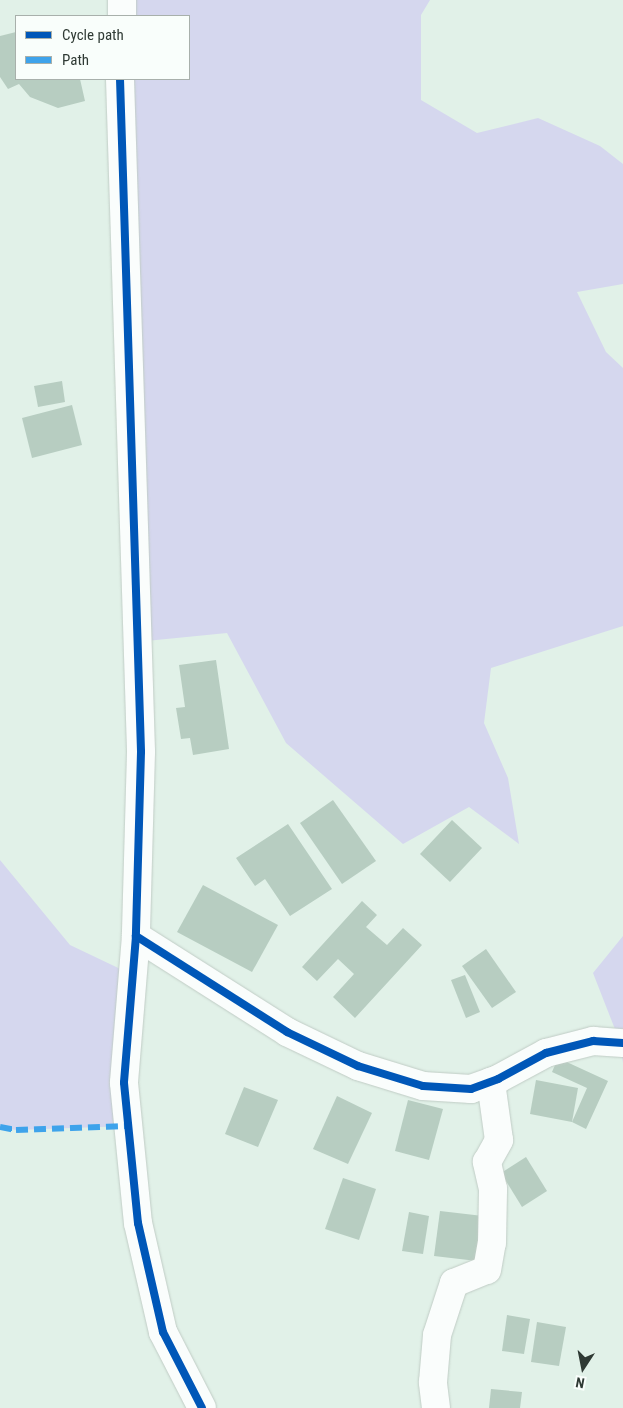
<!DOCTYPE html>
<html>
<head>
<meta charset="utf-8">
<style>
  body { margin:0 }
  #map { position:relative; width:623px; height:1408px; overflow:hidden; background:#e1f1e8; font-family:"Roboto Condensed",sans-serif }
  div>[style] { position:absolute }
  .green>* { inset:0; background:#d5d7ee }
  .building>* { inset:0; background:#b7cdc1 }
  .roads { filter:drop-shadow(0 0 1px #c0ccc5) drop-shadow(0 0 1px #c0ccc5) }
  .minor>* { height:28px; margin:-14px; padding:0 14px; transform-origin:14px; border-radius:14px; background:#fafdfc }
  .quiet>* { height:6px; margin-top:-3px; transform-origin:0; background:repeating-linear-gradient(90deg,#3ea3eb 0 12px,transparent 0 18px) }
  .cycleway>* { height:8px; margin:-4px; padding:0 4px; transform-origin:4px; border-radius:4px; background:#0057b8 }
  span { translate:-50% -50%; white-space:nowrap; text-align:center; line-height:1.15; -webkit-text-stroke:4px #f9fefb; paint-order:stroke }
  .legend { position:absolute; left:15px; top:15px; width:175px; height:65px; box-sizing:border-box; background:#f9fefb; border:1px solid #a8b0ab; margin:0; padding:6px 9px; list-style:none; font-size:15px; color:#2f3a34 }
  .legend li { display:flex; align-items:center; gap:10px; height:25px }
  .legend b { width:25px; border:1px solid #a8b0ab }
  .north { position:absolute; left:558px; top:1343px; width:50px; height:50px; -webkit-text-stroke:4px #f9fefb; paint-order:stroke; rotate:191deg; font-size:14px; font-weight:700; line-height:20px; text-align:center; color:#2f3a34 }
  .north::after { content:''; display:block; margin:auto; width:18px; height:22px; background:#2f3a34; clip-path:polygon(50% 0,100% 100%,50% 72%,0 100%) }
</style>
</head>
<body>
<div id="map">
  <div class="green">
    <i style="clip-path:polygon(122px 0,430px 0,421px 15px,421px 100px,477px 133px,538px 118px,600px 146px,623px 164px,623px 284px,577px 292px,606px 352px,623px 368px,623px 626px,491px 668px,484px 723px,508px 778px,519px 844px,469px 807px,403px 844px,286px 743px,227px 633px,136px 642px,120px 79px,189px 79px,189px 16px,122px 16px)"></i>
    <i style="clip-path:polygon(0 860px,70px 945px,133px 975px,128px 1126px,16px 1130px,0 1127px)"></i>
    <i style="clip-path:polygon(623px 936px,623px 1063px,620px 1042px,593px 973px)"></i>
  </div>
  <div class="building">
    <i style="clip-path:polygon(16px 32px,16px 79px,80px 79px,85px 101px,58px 108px,30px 97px,19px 84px,8px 89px,0 77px,0 36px)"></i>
    <i style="clip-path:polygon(62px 381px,65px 402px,38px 407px,34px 386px)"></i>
    <i style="clip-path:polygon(72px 405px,82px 445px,32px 458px,22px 418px)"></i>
    <i style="clip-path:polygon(216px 660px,229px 749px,193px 755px,190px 738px,181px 739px,176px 708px,185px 707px,179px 665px)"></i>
    <i style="clip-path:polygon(333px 800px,376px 861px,342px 884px,300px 823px)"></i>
    <i style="clip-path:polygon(452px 820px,482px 848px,450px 882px,420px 854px)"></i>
    <i style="clip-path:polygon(288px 824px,332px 889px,290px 916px,265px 879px,255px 886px,236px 858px)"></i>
    <i style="clip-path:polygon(203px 885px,278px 925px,252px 972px,177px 932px)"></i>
    <i style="clip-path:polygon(362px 901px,377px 915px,366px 927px,387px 945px,403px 928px,422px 945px,355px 1018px,333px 997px,354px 974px,338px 959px,317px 981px,302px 967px)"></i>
    <i style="clip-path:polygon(486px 949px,516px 992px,492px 1008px,462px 966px)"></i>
    <i style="clip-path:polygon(465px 975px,480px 1012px,466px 1018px,451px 980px)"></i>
    <i style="clip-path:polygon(558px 1058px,608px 1081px,586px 1129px,572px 1122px,587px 1088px,552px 1072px)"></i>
    <i style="clip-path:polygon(536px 1080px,578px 1088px,572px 1122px,530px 1114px)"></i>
    <i style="clip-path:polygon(244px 1087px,278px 1100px,258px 1147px,225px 1134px)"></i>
    <i style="clip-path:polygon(337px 1096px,372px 1113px,348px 1164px,313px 1149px)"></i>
    <i style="clip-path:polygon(408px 1100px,443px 1109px,429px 1160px,395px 1151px)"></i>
    <i style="clip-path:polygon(526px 1157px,547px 1191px,522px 1207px,501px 1173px)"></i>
    <i style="clip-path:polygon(343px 1178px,376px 1189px,359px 1240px,325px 1229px)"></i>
    <i style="clip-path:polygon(440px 1211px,483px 1216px,477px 1261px,434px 1256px)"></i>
    <i style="clip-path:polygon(409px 1212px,429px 1216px,423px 1254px,402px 1251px)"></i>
    <i style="clip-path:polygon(507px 1315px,530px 1319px,524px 1354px,502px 1351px)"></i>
    <i style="clip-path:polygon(537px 1322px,566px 1327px,559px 1366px,531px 1362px)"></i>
    <i style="clip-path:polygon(491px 1389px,522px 1392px,520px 1408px,489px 1408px)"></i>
  </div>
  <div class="roads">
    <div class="minor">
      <i style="left:122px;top:16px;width:16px;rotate:-90deg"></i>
      <i style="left:120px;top:79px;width:673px;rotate:88.21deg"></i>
      <i style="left:141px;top:752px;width:184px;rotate:91.6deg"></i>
      <i style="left:136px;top:936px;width:147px;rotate:94.7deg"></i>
      <i style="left:124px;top:1083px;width:141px;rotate:84.3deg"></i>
      <i style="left:138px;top:1223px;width:112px;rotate:77.1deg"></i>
      <i style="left:163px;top:1332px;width:85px;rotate:62.8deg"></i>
      <i style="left:136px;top:936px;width:179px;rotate:32.4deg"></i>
      <i style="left:287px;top:1032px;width:79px;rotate:25.6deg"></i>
      <i style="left:358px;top:1066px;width:68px;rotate:17.1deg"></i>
      <i style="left:423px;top:1086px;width:48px;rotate:3.6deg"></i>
      <i style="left:471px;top:1089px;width:29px;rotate:-20deg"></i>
      <i style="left:498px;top:1079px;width:55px;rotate:-28.4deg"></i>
      <i style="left:546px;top:1053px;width:49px;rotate:-14.3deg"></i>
      <i style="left:593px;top:1041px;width:30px;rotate:4deg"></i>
      <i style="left:436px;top:1408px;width:26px;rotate:-97deg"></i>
      <i style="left:433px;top:1382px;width:47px;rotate:-85.1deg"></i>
      <i style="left:437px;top:1335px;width:55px;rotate:-71.9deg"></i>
      <i style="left:454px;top:1283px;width:35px;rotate:-22deg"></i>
      <i style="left:487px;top:1270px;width:27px;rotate:-80deg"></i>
      <i style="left:492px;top:1243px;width:54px;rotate:-88.9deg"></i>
      <i style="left:493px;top:1189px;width:28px;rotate:-103deg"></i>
      <i style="left:487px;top:1162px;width:25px;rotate:-61deg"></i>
      <i style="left:499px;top:1140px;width:59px;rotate:-97.9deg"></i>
    </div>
  </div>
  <div class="quiet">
    <i style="left:0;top:1127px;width:16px;rotate:11deg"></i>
    <i style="left:16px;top:1130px;width:112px;rotate:-2deg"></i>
  </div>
  <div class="cycleway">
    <i style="left:120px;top:79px;width:673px;rotate:88.21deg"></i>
    <i style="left:141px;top:752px;width:184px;rotate:91.6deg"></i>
    <i style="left:136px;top:936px;width:147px;rotate:94.7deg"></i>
    <i style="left:124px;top:1083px;width:141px;rotate:84.3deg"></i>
    <i style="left:138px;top:1223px;width:112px;rotate:77.1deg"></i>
    <i style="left:163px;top:1332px;width:85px;rotate:62.8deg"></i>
    <i style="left:136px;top:936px;width:179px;rotate:32.4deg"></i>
    <i style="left:287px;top:1032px;width:79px;rotate:25.6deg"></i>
    <i style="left:358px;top:1066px;width:68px;rotate:17.1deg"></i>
    <i style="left:423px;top:1086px;width:48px;rotate:3.6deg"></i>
    <i style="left:471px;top:1089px;width:29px;rotate:-20deg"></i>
    <i style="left:498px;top:1079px;width:55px;rotate:-28.4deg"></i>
    <i style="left:546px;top:1053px;width:49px;rotate:-14.3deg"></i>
    <i style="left:593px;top:1041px;width:30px;rotate:4deg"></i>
  </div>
  <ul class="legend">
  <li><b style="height:6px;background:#0057b8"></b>Cycle path</li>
  <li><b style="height:6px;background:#3ea3eb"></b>Path</li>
  </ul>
  <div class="north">N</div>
</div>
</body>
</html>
